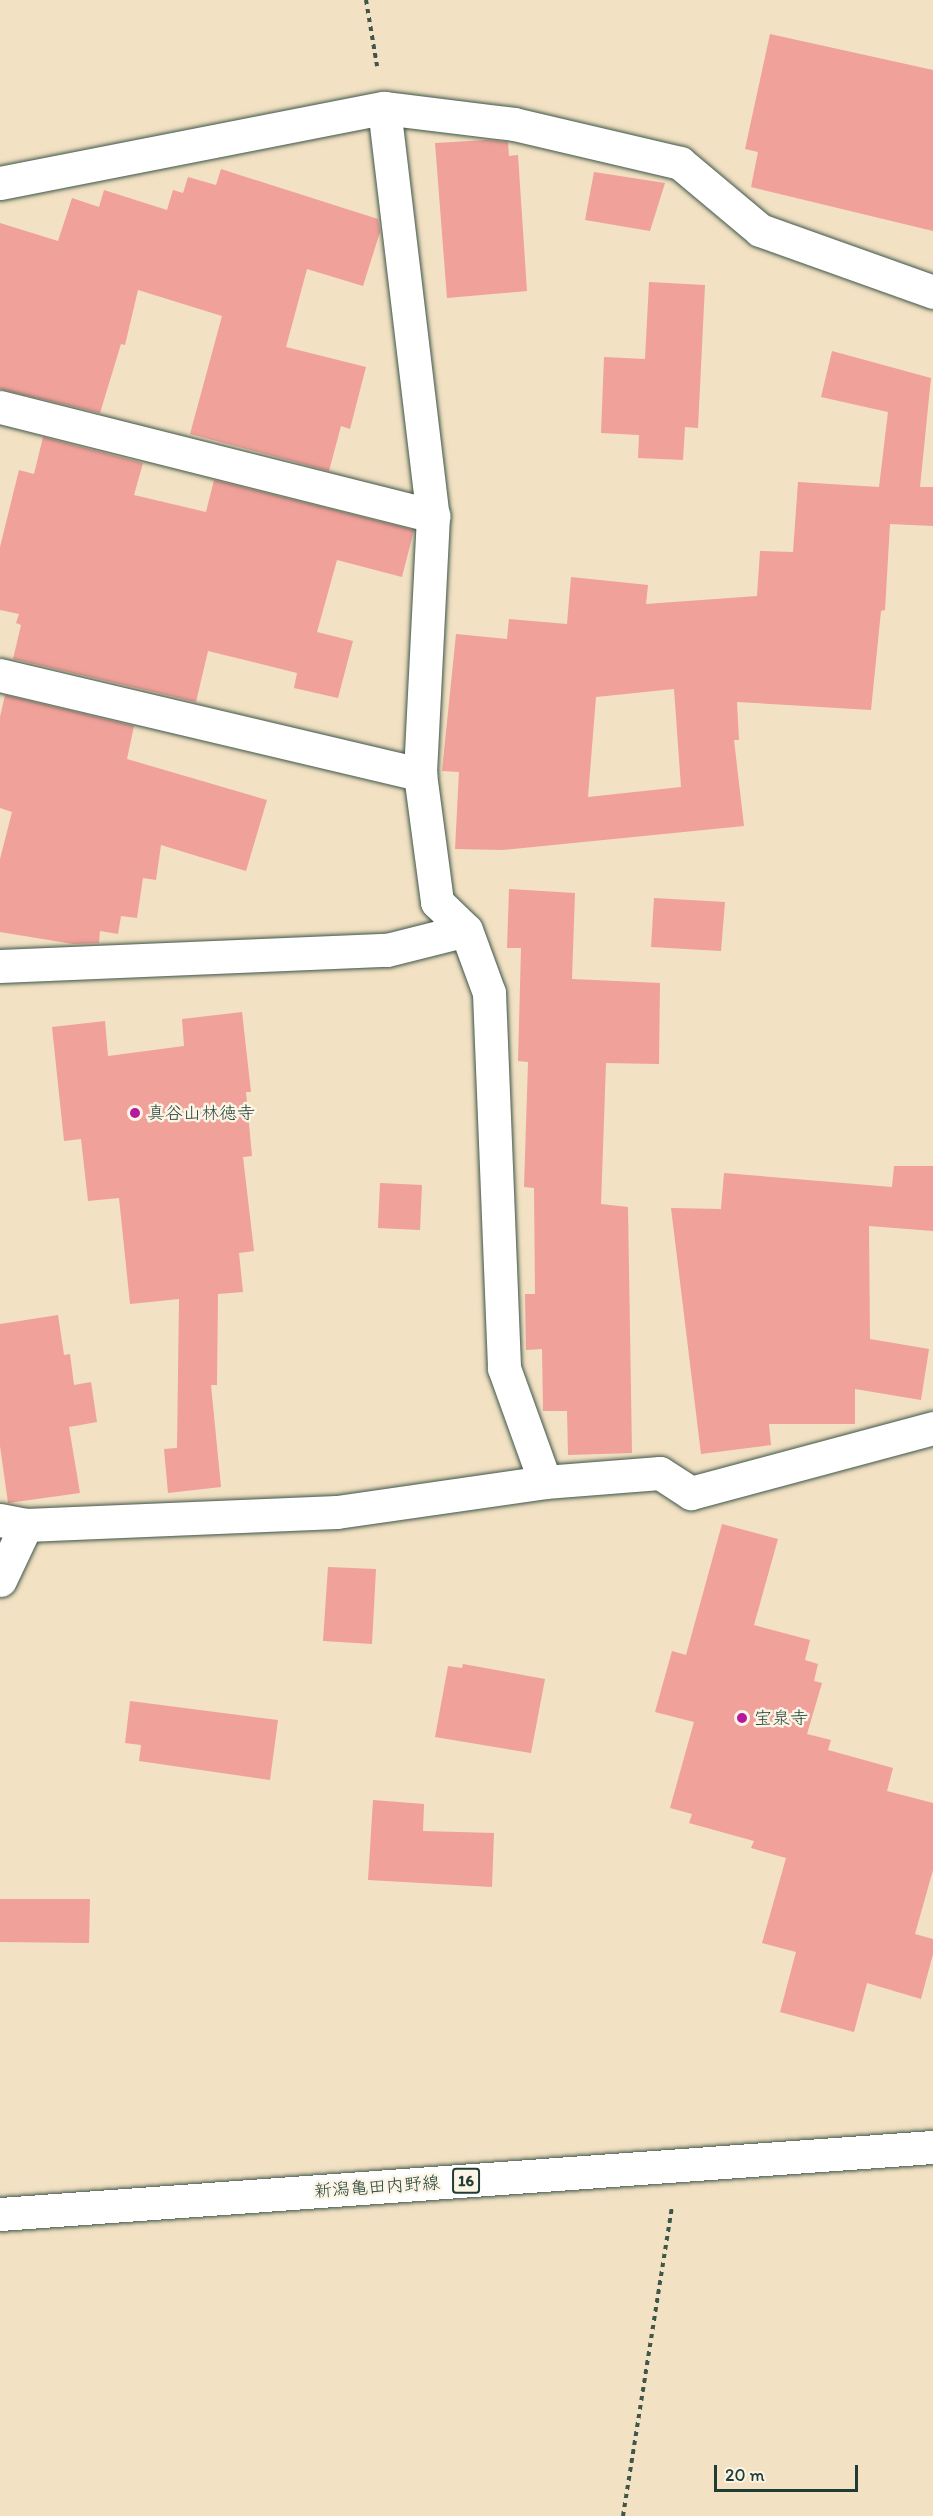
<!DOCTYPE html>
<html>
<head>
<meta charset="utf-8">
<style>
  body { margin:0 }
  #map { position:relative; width:933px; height:2516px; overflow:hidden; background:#f2e1c3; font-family:Itim,"Klee One",sans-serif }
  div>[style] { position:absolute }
  .building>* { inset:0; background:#f0a19a }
  .path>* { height:4px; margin-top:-2px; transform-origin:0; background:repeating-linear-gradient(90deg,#3f5649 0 4.5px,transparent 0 9px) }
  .roads { filter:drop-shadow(0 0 2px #3f5649) drop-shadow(0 0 2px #3f5649) }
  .street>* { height:33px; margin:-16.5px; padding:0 16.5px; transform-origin:16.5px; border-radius:16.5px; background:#fff }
  .primary>* { height:33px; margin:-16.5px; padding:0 16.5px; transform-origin:16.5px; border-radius:16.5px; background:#fff }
  .dots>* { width:16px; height:16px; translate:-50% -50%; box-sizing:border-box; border:3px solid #fcf5e5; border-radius:50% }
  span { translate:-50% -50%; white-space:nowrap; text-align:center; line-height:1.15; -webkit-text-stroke:5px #fcf5e5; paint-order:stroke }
  .shield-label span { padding:2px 4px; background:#fcf5e5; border:2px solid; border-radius:4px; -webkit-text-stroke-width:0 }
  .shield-label { font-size:16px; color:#1f3d34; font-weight:700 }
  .poi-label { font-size:18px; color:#1f3d34 }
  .left { translate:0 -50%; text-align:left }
  .street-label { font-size:18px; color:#1f3d34 }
  .scale { position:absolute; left:714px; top:2465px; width:144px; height:27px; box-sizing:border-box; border:3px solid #1f3d34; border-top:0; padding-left:8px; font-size:18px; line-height:21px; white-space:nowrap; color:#1f3d34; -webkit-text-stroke:4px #fcf5e5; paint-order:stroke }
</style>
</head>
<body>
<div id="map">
  <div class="building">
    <i style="clip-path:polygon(770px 34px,933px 70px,933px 231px,751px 187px,758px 152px,745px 149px)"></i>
    <i style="clip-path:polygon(487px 140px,508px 142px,509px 156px,518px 155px,527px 291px,447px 298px,435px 143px)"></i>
    <i style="clip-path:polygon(221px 169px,378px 219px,380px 232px,363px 286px,307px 269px,286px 347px,366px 367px,350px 429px,341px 426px,329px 471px,190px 434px,222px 316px,138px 290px,125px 345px,121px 344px,100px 413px,0 389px,0 223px,58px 241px,72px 198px,99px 207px,104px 190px,167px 210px,173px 190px,183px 193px,188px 177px,216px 185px)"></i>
    <i style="clip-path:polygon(594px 172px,665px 183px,650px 231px,585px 220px)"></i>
    <i style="clip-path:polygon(649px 282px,705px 285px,698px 428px,685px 427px,683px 460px,638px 458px,639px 435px,601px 433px,604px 357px,645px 359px)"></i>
    <i style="clip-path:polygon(evenodd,832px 351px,931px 378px,920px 487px,933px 487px,933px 526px,890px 524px,885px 610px,881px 611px,871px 710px,737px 702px,739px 740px,734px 740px,744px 826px,503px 850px,455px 849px,459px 772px,442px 771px,456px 634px,507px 639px,509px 619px,567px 624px,571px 577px,648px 585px,646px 604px,757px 596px,760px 551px,793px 552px,798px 482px,879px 487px,888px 412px,821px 397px,832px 351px,674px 689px,681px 787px,588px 797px,596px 697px,674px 689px)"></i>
    <i style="clip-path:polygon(43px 437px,143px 463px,134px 495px,206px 512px,214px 480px,414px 530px,402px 577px,337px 560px,317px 632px,353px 641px,338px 698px,294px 688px,297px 673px,208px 651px,196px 702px,13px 659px,21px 625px,16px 623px,19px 614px,0 610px,0 547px,19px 470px,34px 474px)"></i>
    <i style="clip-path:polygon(5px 695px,134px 726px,127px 759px,267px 800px,246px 871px,161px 845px,156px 880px,143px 878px,137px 918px,121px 916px,118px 934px,100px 931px,99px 943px,73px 944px,0 932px,0 859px,12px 812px,0 808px,0 717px)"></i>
    <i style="clip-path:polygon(509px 889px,575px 893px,572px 979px,660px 983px,659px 1064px,606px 1063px,601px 1204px,628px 1207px,632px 1453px,568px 1455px,567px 1411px,543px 1411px,542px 1349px,526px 1350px,525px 1294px,535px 1294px,534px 1188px,524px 1187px,528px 1062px,518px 1061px,521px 948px,507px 948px)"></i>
    <i style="clip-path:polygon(654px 898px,725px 902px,721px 951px,651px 947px)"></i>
    <i style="clip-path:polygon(242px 1012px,251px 1092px,246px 1092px,252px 1156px,243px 1157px,254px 1251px,239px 1253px,243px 1292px,218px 1294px,217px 1385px,211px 1385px,221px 1487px,168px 1493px,164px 1449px,177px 1448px,179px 1299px,130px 1304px,119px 1198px,88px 1201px,81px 1139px,64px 1141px,52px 1027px,105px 1021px,108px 1056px,184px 1046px,182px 1019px)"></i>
    <i style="clip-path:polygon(894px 1166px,933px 1166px,933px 1231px,869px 1226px,870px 1339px,929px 1349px,921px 1400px,855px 1389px,855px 1424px,769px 1424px,771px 1445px,701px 1454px,671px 1208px,721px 1209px,724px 1173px,892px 1187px)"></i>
    <i style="clip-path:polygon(380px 1183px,422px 1185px,420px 1230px,378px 1228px)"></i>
    <i style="clip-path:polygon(58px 1315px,64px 1355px,70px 1354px,74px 1385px,91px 1382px,97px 1422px,69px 1427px,80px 1493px,8px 1503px,0 1446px,0 1324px)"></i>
    <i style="clip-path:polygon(722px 1524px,778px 1539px,754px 1625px,810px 1640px,805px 1660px,818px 1664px,814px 1681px,822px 1683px,807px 1734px,831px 1740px,828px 1750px,893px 1768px,887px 1791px,933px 1803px,933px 1870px,915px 1934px,933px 1939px,933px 1954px,921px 1999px,867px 1983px,854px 2032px,780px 2012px,796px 1952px,762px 1943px,786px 1858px,751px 1848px,754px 1841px,689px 1823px,692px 1814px,670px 1808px,694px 1722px,655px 1712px,672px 1651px,686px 1655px)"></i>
    <i style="clip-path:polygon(328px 1567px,376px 1569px,372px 1644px,323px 1641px)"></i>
    <i style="clip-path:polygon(463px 1664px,545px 1679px,531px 1753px,435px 1737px,448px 1666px,462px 1668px)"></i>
    <i style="clip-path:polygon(130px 1701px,278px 1720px,270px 1780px,139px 1761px,141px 1745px,125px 1743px)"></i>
    <i style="clip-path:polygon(373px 1800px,424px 1804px,423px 1831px,494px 1833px,492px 1887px,368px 1880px)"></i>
    <i style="clip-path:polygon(0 1899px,90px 1899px,89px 1943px,0 1942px)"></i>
  </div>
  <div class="path">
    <i style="left:366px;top:0;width:67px;rotate:80.5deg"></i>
    <i style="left:623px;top:2516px;width:313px;rotate:-81deg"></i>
  </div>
  <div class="roads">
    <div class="street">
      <i style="left:384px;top:108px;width:411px;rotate:83.2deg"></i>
      <i style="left:433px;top:516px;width:258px;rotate:92.9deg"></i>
      <i style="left:420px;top:774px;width:129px;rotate:82.4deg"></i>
      <i style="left:437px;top:902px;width:40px;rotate:44deg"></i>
      <i style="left:466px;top:930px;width:67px;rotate:69.9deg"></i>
      <i style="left:489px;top:993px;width:375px;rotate:87.7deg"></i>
      <i style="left:504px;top:1368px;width:121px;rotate:70.2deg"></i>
      <i style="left:0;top:183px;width:391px;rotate:-11.1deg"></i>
      <i style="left:384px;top:108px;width:131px;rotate:7deg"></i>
      <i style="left:514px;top:124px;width:171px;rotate:13.2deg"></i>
      <i style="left:680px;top:163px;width:104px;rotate:39.9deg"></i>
      <i style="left:760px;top:230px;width:184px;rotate:19.7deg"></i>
      <i style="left:0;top:407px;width:447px;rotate:14.1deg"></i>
      <i style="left:0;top:675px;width:432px;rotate:13.3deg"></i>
      <i style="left:0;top:966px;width:387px;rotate:-2.4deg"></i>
      <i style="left:387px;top:950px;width:81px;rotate:-14.2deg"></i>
      <i style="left:0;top:1520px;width:26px;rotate:11deg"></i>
      <i style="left:26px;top:1525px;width:311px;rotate:-2.4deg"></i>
      <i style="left:337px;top:1512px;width:210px;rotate:-8.2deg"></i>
      <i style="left:545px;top:1482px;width:115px;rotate:-4.5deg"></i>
      <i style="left:660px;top:1473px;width:37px;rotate:33deg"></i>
      <i style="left:691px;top:1493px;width:251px;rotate:-15deg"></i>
      <i style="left:0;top:1580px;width:61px;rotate:-64.7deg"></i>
    </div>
    <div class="primary">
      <i style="left:0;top:2214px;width:935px;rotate:-4.11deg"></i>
    </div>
  </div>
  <div class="dots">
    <i style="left:135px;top:1113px;background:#b5179e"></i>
    <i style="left:742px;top:1718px;background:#b5179e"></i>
  </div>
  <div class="shield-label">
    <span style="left:466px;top:2181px">16</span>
  </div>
  <div class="poi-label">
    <span class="left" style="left:147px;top:1113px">真谷山林徳寺</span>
    <span class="left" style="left:754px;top:1718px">宝泉寺</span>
  </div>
  <div class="street-label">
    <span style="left:377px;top:2187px;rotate:-4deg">新潟亀田内野線</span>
  </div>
  <div class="scale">20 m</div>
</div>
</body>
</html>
